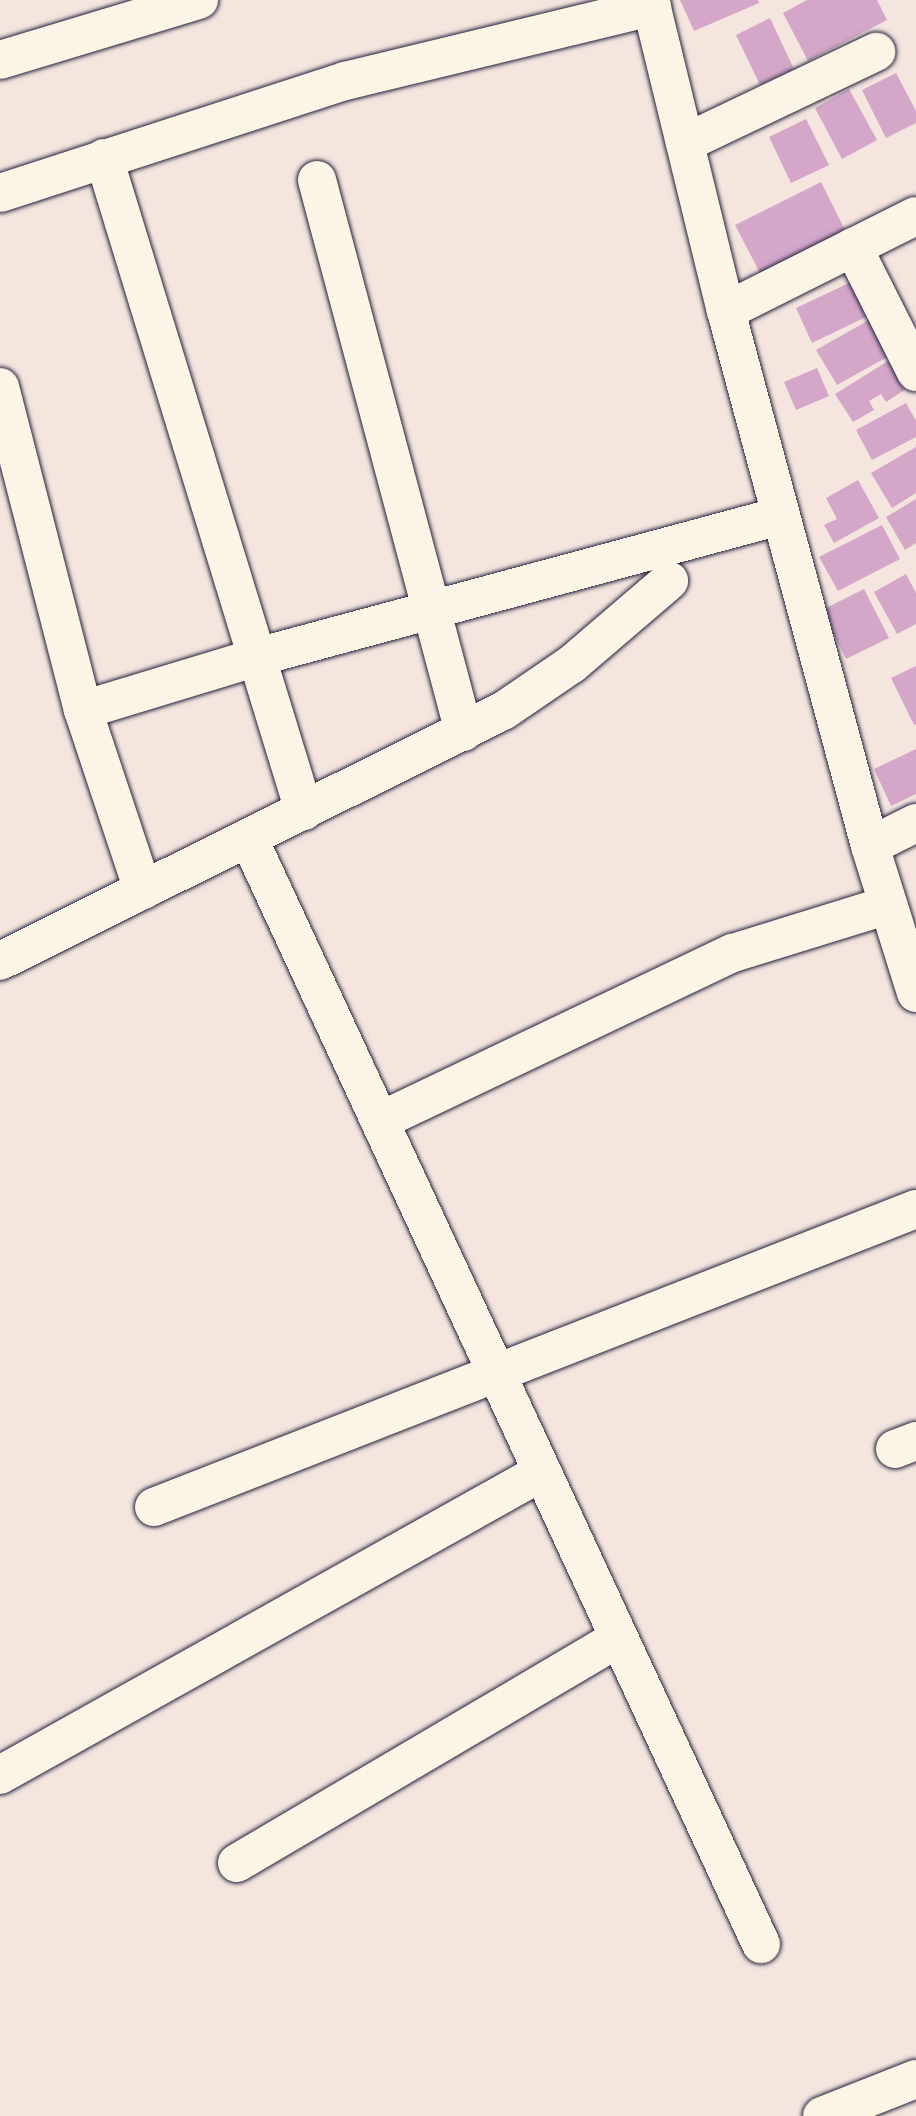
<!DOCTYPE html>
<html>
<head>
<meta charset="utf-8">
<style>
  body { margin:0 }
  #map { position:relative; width:916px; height:2116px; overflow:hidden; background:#f4e5df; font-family:"Patrick Hand",sans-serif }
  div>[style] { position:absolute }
  .building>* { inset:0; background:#d4a7c9 }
  .roads { filter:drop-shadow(0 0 2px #22223b) drop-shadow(0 0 2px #22223b) }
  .minor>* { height:38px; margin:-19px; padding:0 19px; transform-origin:19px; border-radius:19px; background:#fcf5e5 }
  span { translate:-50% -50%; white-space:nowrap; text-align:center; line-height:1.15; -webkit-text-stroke:5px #fcf5e5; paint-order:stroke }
</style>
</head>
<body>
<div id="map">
  <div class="building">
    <i style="clip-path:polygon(680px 0,758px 0,759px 3px,694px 31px)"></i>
    <i style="clip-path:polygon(807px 0,877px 0,887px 20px,808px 61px,783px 13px)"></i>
    <i style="clip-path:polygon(770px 18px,794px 69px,760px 85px,736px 35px)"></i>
    <i style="clip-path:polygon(896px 73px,916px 111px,916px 123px,886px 138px,862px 90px)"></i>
    <i style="clip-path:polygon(849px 89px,877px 140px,842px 159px,815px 108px)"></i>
    <i style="clip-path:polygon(806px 119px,829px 165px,791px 183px,769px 137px)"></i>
    <i style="clip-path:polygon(821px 182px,845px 230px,760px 273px,735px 225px)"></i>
    <i style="clip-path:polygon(851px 282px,868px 316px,812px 343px,796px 308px)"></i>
    <i style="clip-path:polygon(869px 320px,889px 356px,837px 385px,816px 350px)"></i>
    <i style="clip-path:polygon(888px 361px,906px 389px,886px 402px,881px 394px,869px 401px,874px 410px,853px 422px,835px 394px)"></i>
    <i style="clip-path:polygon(817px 368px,829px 396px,796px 410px,784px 382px)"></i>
    <i style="clip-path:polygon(906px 403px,916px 421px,916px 437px,872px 460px,856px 430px)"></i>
    <i style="clip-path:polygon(916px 447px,916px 493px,892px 508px,871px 473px)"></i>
    <i style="clip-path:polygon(858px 480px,879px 518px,834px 543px,824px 525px,837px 519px,826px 498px)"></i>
    <i style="clip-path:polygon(916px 499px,916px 543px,905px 550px,886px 517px)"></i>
    <i style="clip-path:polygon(882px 525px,900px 559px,838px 591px,819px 557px)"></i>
    <i style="clip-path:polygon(906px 574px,916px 593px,916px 624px,897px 634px,874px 592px)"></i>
    <i style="clip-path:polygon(864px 589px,889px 638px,846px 659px,822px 610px)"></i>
    <i style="clip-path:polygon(916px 666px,916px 724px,914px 725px,891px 678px)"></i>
    <i style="clip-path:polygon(916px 749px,916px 794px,891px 806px,874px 769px)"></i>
  </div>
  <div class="roads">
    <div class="minor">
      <i style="left:650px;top:0;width:320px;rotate:76.3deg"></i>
      <i style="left:0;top:60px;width:208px;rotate:-16.8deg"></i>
      <i style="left:685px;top:143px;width:212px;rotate:-25.5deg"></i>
      <i style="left:104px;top:158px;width:683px;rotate:72.97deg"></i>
      <i style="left:317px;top:180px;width:571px;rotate:75.09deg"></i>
      <i style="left:0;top:193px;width:363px;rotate:-18deg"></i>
      <i style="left:345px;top:81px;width:316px;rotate:-13.6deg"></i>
      <i style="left:853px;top:247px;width:140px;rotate:63.3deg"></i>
      <i style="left:0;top:387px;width:333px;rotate:75.6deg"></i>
      <i style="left:83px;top:710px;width:182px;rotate:-16.9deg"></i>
      <i style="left:257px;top:657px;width:542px;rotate:-15.09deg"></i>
      <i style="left:83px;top:710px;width:190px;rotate:71.6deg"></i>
      <i style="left:916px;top:823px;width:51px;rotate:153.4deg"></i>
      <i style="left:870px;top:846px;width:154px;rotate:72.6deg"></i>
      <i style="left:249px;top:839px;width:1218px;rotate:65.14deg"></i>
      <i style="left:870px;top:846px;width:554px;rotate:-105.06deg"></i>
      <i style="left:726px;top:311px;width:212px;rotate:-26.6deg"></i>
      <i style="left:0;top:961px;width:562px;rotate:-26.43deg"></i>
      <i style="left:503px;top:711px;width:83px;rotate:-34.3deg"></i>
      <i style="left:572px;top:664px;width:128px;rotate:-40.6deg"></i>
      <i style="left:380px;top:1121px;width:391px;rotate:-25.5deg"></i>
      <i style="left:733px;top:953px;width:162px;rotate:-17.2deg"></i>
      <i style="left:895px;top:1449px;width:22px;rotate:-21deg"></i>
      <i style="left:154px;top:1507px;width:818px;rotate:-21.36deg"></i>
      <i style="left:0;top:1775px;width:621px;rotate:-29.21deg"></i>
      <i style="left:237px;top:1863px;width:443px;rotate:-30.5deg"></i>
      <i style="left:822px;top:2116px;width:101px;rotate:-21.5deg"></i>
    </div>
  </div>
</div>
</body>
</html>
